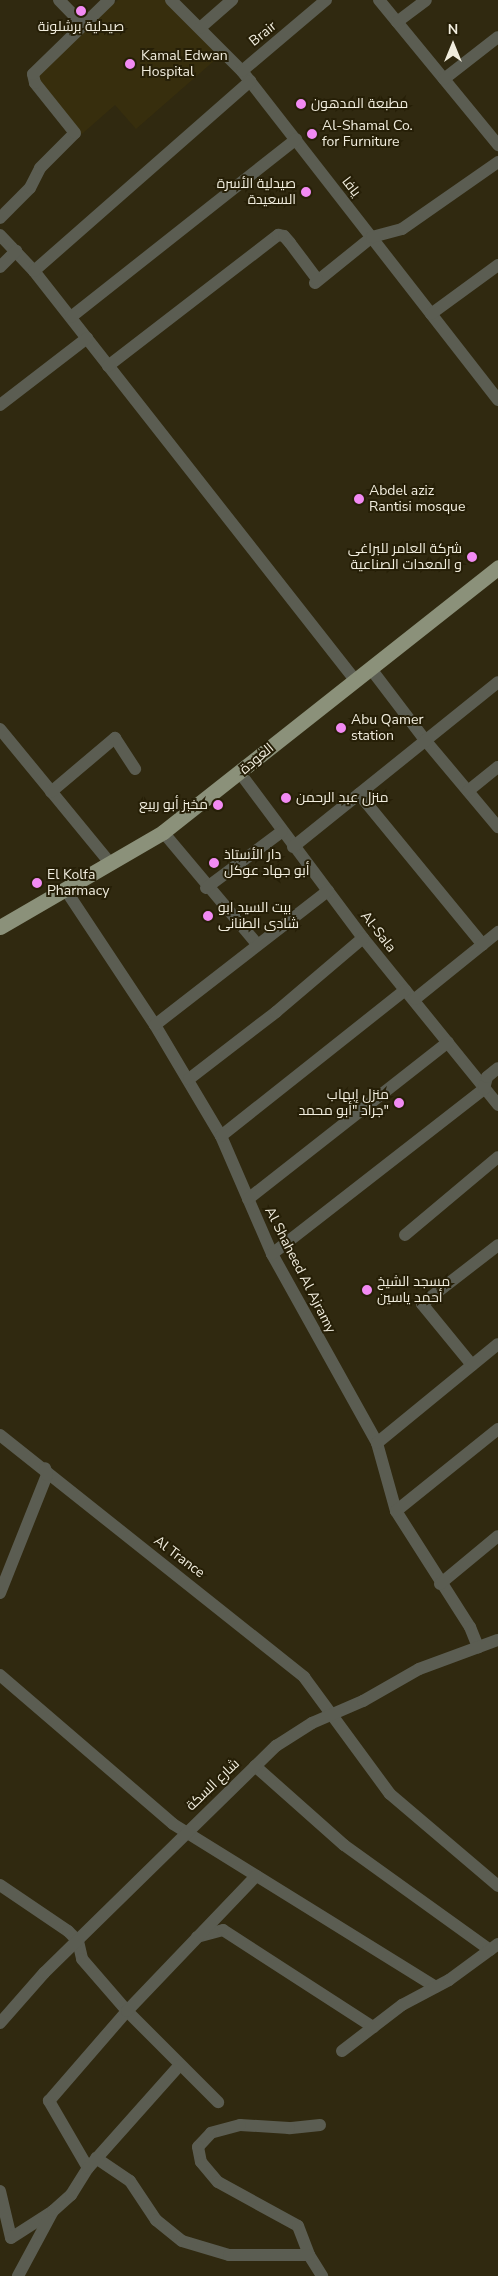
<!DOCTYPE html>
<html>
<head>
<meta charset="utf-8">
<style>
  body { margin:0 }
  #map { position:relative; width:498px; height:2276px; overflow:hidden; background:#302910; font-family:"Nunito Sans",Cairo,sans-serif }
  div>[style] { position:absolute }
  .built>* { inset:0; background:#372e0d }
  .minor>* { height:12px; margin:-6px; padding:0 6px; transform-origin:6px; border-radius:6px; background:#5b5d52 }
  .major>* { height:15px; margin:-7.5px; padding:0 7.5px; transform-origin:7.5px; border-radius:7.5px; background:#8b917a }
  .dots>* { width:14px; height:14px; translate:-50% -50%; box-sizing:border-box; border:2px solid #261f07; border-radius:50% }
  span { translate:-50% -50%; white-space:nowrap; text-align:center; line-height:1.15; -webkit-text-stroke:4px #261f07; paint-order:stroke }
  .poi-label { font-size:14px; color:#f1edde }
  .left { translate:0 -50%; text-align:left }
  .right { translate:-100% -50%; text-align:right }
  .street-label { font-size:14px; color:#f1edde }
  .north { position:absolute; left:428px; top:20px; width:50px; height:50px; -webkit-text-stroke:4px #261f07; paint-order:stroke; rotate:0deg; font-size:14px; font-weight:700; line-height:20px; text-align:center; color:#f1edde }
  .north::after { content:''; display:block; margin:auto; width:18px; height:22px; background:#f1edde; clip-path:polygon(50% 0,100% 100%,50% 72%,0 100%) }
</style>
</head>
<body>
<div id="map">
  <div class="built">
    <i style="clip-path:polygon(118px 0,169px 0,223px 53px,136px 129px,115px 105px,82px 134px,38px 81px,37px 76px)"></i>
  </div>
  <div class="minor">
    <i style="left:59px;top:0;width:35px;rotate:46deg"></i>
    <i style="left:171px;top:0;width:100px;rotate:45deg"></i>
    <i style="left:242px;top:71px;width:417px;rotate:52.1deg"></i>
    <i style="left:379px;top:0;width:188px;rotate:50.6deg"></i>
    <i style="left:397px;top:22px;width:36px;rotate:-37deg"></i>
    <i style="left:200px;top:28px;width:43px;rotate:-41.2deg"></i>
    <i style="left:242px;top:71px;width:110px;rotate:-40.2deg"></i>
    <i style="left:444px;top:79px;width:68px;rotate:-37.9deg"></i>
    <i style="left:0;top:218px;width:42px;rotate:-45deg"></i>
    <i style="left:30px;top:188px;width:22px;rotate:-63deg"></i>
    <i style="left:40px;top:168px;width:49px;rotate:-45deg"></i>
    <i style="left:75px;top:133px;width:64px;rotate:-128.7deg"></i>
    <i style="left:35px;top:83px;width:9px;rotate:-103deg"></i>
    <i style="left:33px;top:74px;width:106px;rotate:-44.2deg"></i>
    <i style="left:0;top:235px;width:50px;rotate:46.6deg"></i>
    <i style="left:34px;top:271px;width:520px;rotate:51.87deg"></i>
    <i style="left:0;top:267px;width:23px;rotate:-45deg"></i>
    <i style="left:34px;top:271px;width:288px;rotate:-41.3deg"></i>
    <i style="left:315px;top:283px;width:73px;rotate:-38.9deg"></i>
    <i style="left:372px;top:237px;width:31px;rotate:-15deg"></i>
    <i style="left:402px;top:229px;width:117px;rotate:-34.9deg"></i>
    <i style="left:431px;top:314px;width:83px;rotate:-36.2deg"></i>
    <i style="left:71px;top:317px;width:287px;rotate:-38.3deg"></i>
    <i style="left:108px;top:366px;width:215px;rotate:-37.6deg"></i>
    <i style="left:278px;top:235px;width:6px;rotate:9deg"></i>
    <i style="left:284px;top:236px;width:9px;rotate:49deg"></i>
    <i style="left:290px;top:243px;width:45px;rotate:53.1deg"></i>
    <i style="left:0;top:405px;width:110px;rotate:-37.6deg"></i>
    <i style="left:371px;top:669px;width:89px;rotate:52.7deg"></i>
    <i style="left:425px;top:740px;width:114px;rotate:50deg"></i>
    <i style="left:0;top:729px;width:175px;rotate:50.6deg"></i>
    <i style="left:240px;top:773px;width:206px;rotate:53.3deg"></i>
    <i style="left:363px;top:938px;width:215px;rotate:51deg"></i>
    <i style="left:468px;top:791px;width:38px;rotate:-39deg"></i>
    <i style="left:51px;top:792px;width:84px;rotate:-40.2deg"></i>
    <i style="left:115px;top:738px;width:37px;rotate:57deg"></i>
    <i style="left:359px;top:794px;width:195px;rotate:50.6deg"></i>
    <i style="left:163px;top:832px;width:146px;rotate:50deg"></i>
    <i style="left:293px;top:847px;width:263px;rotate:-38.8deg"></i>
    <i style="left:206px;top:888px;width:94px;rotate:-36.7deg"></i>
    <i style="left:65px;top:889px;width:163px;rotate:56.5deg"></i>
    <i style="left:155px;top:1025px;width:129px;rotate:59.3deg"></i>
    <i style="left:221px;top:1136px;width:129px;rotate:66.6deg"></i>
    <i style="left:272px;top:1254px;width:216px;rotate:60.9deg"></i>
    <i style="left:377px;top:1443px;width:71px;rotate:74.4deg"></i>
    <i style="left:396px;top:1511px;width:138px;rotate:57.5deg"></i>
    <i style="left:470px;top:1627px;width:22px;rotate:68deg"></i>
    <i style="left:415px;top:999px;width:107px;rotate:-38.9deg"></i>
    <i style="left:155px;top:1025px;width:219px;rotate:-37.8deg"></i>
    <i style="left:189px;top:1079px;width:110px;rotate:-37.6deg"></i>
    <i style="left:276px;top:1012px;width:114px;rotate:-40.4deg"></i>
    <i style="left:221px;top:1136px;width:235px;rotate:-38.4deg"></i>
    <i style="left:248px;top:1199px;width:254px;rotate:-38.1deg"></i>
    <i style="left:405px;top:1235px;width:121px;rotate:-40deg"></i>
    <i style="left:272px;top:1254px;width:269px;rotate:-37.9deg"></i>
    <i style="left:484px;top:1089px;width:12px;rotate:-76deg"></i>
    <i style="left:487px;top:1077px;width:14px;rotate:-39deg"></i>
    <i style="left:472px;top:1365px;width:79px;rotate:-129.3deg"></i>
    <i style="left:422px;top:1304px;width:96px;rotate:-37.8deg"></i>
    <i style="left:0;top:1435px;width:389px;rotate:38.5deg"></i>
    <i style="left:304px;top:1677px;width:145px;rotate:53.7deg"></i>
    <i style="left:390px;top:1794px;width:142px;rotate:40.4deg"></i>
    <i style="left:377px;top:1443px;width:156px;rotate:-39.3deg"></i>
    <i style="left:396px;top:1511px;width:131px;rotate:-38.8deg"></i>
    <i style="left:440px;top:1584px;width:75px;rotate:-39.6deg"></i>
    <i style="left:0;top:1593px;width:127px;rotate:-68.3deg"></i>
    <i style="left:47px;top:1475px;width:7px;rotate:-106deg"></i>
    <i style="left:0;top:1675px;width:228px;rotate:40.7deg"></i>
    <i style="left:173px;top:1824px;width:309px;rotate:31.8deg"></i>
    <i style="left:255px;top:1766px;width:119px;rotate:41.6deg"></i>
    <i style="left:344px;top:1845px;width:180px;rotate:35.7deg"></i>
    <i style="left:0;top:1885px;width:82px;rotate:34.1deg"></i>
    <i style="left:68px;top:1931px;width:14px;rotate:45deg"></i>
    <i style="left:78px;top:1941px;width:18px;rotate:77deg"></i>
    <i style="left:82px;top:1959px;width:69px;rotate:49.1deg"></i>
    <i style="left:127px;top:2011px;width:129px;rotate:45deg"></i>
    <i style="left:197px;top:1937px;width:27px;rotate:-15deg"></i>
    <i style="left:223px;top:1930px;width:179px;rotate:32.9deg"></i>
    <i style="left:0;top:2023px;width:67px;rotate:-48.7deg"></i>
    <i style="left:44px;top:1973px;width:325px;rotate:-44.4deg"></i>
    <i style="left:276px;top:1746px;width:43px;rotate:-32.6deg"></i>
    <i style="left:312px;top:1723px;width:56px;rotate:-23.3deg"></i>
    <i style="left:363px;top:1701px;width:64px;rotate:-29.7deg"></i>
    <i style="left:419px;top:1669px;width:84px;rotate:-20.2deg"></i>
    <i style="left:342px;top:2051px;width:76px;rotate:-37.5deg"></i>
    <i style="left:402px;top:2005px;width:53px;rotate:-28deg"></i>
    <i style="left:449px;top:1980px;width:61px;rotate:-36.3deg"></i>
    <i style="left:320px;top:2125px;width:31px;rotate:174deg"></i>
    <i style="left:289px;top:2128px;width:49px;rotate:-176.5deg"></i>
    <i style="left:240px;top:2125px;width:30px;rotate:165deg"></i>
    <i style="left:211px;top:2133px;width:19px;rotate:133deg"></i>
    <i style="left:198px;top:2147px;width:15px;rotate:79deg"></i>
    <i style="left:201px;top:2162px;width:26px;rotate:50deg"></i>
    <i style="left:218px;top:2182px;width:91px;rotate:28.8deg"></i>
    <i style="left:298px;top:2226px;width:31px;rotate:69deg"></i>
    <i style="left:309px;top:2255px;width:25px;rotate:58deg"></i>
    <i style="left:96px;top:2158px;width:41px;rotate:34.1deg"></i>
    <i style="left:130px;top:2181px;width:47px;rotate:56.3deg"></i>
    <i style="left:156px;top:2220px;width:33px;rotate:39deg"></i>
    <i style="left:182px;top:2241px;width:49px;rotate:16.6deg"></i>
    <i style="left:229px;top:2255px;width:80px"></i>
    <i style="left:88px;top:2168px;width:78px;rotate:-120.2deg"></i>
    <i style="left:49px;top:2101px;width:119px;rotate:-49.1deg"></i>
    <i style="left:127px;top:2011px;width:187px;rotate:-46.3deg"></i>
    <i style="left:0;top:2191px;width:48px;rotate:76.8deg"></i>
    <i style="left:11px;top:2238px;width:50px;rotate:-32.7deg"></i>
    <i style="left:53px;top:2211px;width:74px;rotate:118.3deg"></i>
    <i style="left:53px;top:2211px;width:24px;rotate:-42deg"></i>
    <i style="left:71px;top:2195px;width:32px;rotate:-58deg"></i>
    <i style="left:88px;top:2168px;width:137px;rotate:-48.3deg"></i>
  </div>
  <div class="major">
    <i style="left:0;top:927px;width:189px;rotate:-30.2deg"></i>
    <i style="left:163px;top:832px;width:427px;rotate:-38.3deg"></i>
  </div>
  <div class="dots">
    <i style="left:81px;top:11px;background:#f28af3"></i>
    <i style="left:130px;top:64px;background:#f28af3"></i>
    <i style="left:301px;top:104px;background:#f28af3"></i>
    <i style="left:312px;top:134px;background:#f28af3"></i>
    <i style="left:306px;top:192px;background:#f28af3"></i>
    <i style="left:359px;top:499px;background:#f28af3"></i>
    <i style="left:472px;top:557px;background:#f28af3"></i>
    <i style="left:341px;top:728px;background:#f28af3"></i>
    <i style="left:286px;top:798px;background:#f28af3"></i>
    <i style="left:218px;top:805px;background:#f28af3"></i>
    <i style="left:214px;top:863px;background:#f28af3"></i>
    <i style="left:37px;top:883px;background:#f28af3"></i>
    <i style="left:208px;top:916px;background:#f28af3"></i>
    <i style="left:399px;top:1103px;background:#f28af3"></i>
    <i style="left:367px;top:1290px;background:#f28af3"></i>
  </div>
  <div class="poi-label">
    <span style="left:81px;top:27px">صيدلية برشلونة</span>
    <span class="left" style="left:141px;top:64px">Kamal Edwan<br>Hospital</span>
    <span class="left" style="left:311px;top:104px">مطبعة المدهون</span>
    <span class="left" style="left:322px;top:134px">Al-Shamal Co.<br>for Furniture</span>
    <span class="right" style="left:296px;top:192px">صيدلية الأسرة<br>السعيدة</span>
    <span class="left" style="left:369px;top:499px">Abdel aziz<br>Rantisi mosque</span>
    <span class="right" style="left:462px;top:557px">شركة العامر للبراغي<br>و المعدات الصناعية</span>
    <span class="left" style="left:351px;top:728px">Abu Qamer<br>station</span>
    <span class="left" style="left:296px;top:798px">منزل عبد الرحمن</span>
    <span class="right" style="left:208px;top:805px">مخبز أبو ربيع</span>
    <span class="left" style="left:224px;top:863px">دار الأستاذ<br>أبو جهاد عوكل</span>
    <span class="left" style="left:47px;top:883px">El Kolfa<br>Pharmacy</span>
    <span class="left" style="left:218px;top:916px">بيت السيد ابو<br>شادى الطنانى</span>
    <span class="right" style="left:389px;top:1103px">منزل إيهاب<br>جراد "أبو محمد"</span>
    <span class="left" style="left:377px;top:1290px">مسجد الشيخ<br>أحمد ياسين</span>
  </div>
  <div class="street-label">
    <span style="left:263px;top:34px;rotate:-39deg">Brair</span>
    <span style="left:351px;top:187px;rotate:52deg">يافا</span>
    <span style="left:257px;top:759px;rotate:-40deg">العودة</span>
    <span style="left:378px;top:932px;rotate:52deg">Al-Sala</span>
    <span style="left:300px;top:1270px;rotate:63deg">Al Shaheed Al Ajramy</span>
    <span style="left:179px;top:1557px;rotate:37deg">Al Trance</span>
    <span style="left:213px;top:1785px;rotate:-44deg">شارع السكة</span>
  </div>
  <div class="north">N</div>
</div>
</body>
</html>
